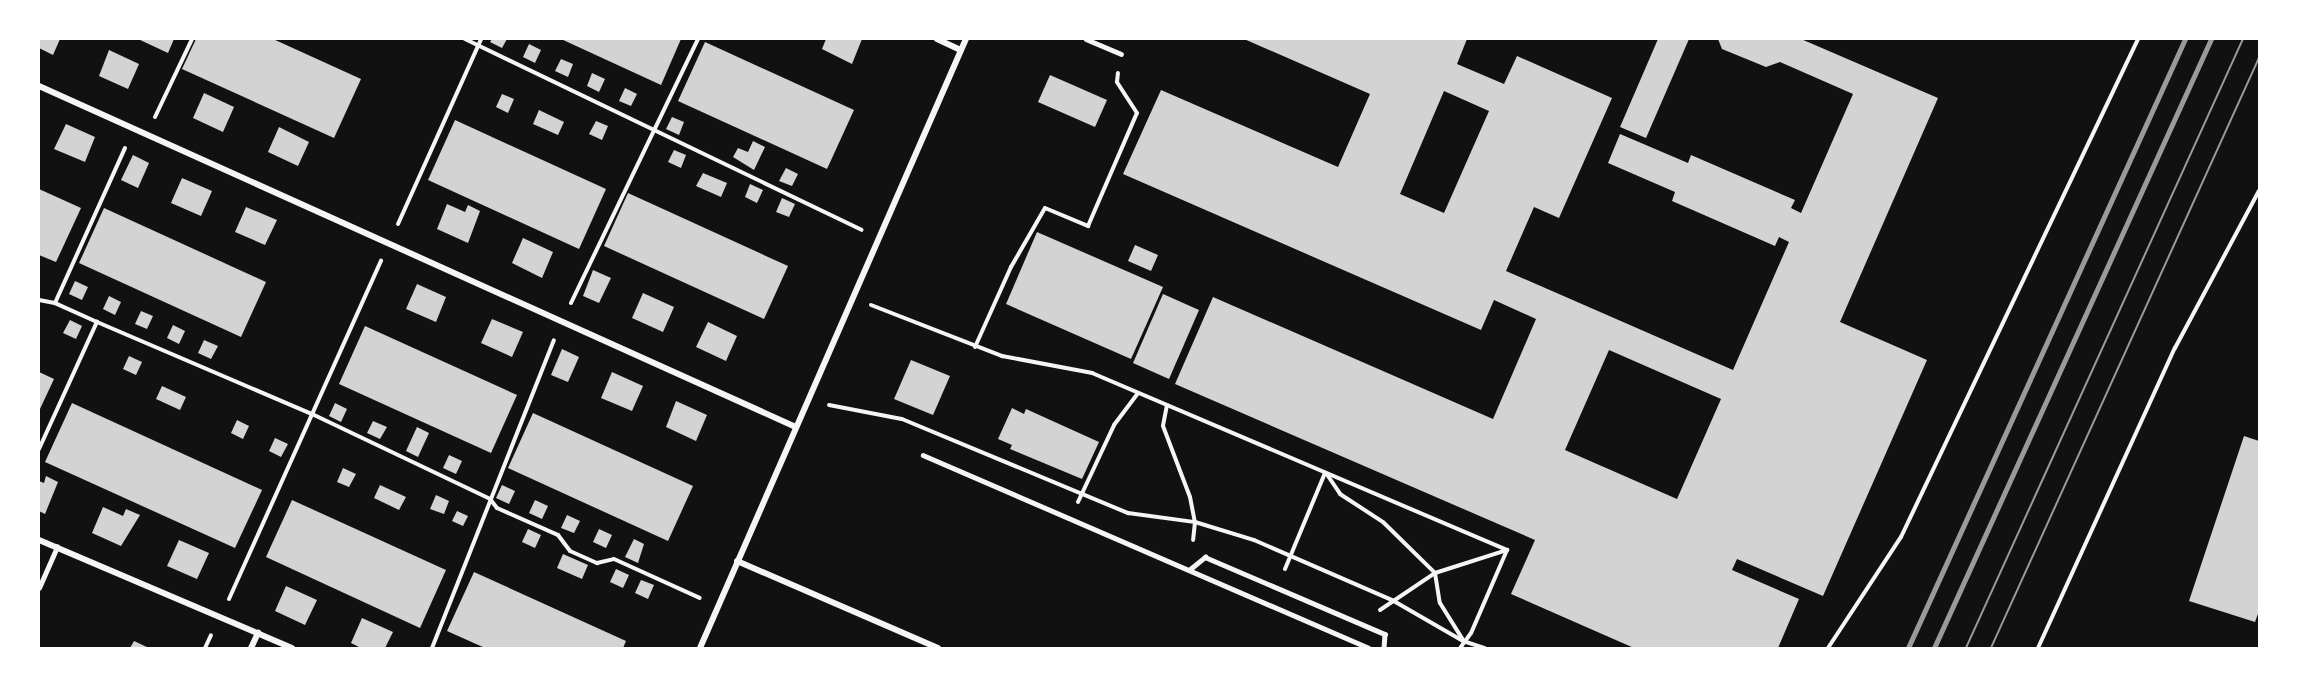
<!DOCTYPE html>
<html>
<head>
<meta charset="utf-8">
<style>
  body { margin:0 }
  #map { position:relative; width:2298px; height:687px; overflow:hidden; background:#111; font-family:Signika,sans-serif }
  div>[style] { position:absolute }
  .building>* { inset:0; background:#d3d3d3 }
  .path>* { height:4px; margin:-2px; padding:0 2px; transform-origin:2px; border-radius:2px; background:#f5f5f5 }
  .service>* { height:4.5px; margin:-2.25px; padding:0 2.25px; transform-origin:2.25px; border-radius:2.25px; background:#f5f5f5 }
  .minor>* { height:6px; margin:-3px; padding:0 3px; transform-origin:3px; border-radius:3px; background:#f5f5f5 }
  .tram>* { height:1.5px; margin:-0.75px; padding:0 0.75px; transform-origin:0.75px; border-radius:0.75px; background:#9a9a9a }
  .rail>* { height:4.5px; margin:-2.25px; padding:0 2.25px; transform-origin:2.25px; border-radius:2.25px; background:#9a9a9a }
  span { translate:-50% -50%; white-space:nowrap; text-align:center; line-height:1.15; -webkit-text-stroke:6px #fff; paint-order:stroke }
  .frame { position:absolute; inset:0; border:40px solid #fff; pointer-events:none }
</style>
</head>
<body>
<div id="map">
  <div class="building">
    <i style="clip-path:polygon(39px 39px,60px 39px,53px 55px,39px 48px)"></i>
    <i style="clip-path:polygon(138px 39px,174px 39px,168px 53px)"></i>
    <i style="clip-path:polygon(196px 39px,273px 39px,361px 79px,334px 138px,182px 69px)"></i>
    <i style="clip-path:polygon(492px 39px,507px 39px,502px 48px,490px 42px)"></i>
    <i style="clip-path:polygon(561px 39px,681px 39px,661px 85px)"></i>
    <i style="clip-path:polygon(826px 39px,862px 39px,852px 64px,822px 49px)"></i>
    <i style="clip-path:polygon(evenodd,1244px 39px,1467px 39px,1457px 64px,1504px 84px,1517px 56px,1612px 98px,1559px 218px,1534px 207px,1506px 271px,1733px 370px,1789px 242px,1779px 237px,1775px 246px,1672px 201px,1675px 192px,1608px 163px,1620px 134px,1688px 163px,1691px 155px,1795px 200px,1791px 208px,1801px 213px,1853px 94px,1780px 62px,1766px 67px,1722px 49px,1718px 39px,1801px 39px,1938px 98px,1840px 322px,1927px 360px,1823px 596px,1737px 559px,1732px 570px,1799px 599px,1778px 648px,1634px 648px,1511px 594px,1535px 540px,1175px 384px,1213px 297px,1493px 419px,1536px 319px,1494px 300px,1481px 330px,1123px 174px,1161px 90px,1338px 167px,1370px 94px,1244px 39px,1444px 91px,1489px 111px,1444px 213px,1400px 194px,1444px 91px,1244px 39px,1609px 350px,1721px 399px,1677px 499px,1565px 450px,1609px 350px)"></i>
    <i style="clip-path:polygon(1658px 39px,1689px 39px,1646px 138px,1620px 127px)"></i>
    <i style="clip-path:polygon(705px 42px,854px 110px,827px 169px,678px 101px)"></i>
    <i style="clip-path:polygon(529px 44px,541px 50px,535px 63px,523px 57px)"></i>
    <i style="clip-path:polygon(109px 50px,139px 64px,128px 89px,99px 76px)"></i>
    <i style="clip-path:polygon(561px 59px,573px 64px,568px 77px,555px 71px)"></i>
    <i style="clip-path:polygon(592px 73px,605px 79px,599px 92px,587px 86px)"></i>
    <i style="clip-path:polygon(1050px 75px,1107px 100px,1095px 127px,1038px 102px)"></i>
    <i style="clip-path:polygon(625px 88px,637px 94px,631px 106px,619px 101px)"></i>
    <i style="clip-path:polygon(204px 93px,234px 107px,223px 132px,193px 118px)"></i>
    <i style="clip-path:polygon(502px 94px,514px 99px,508px 113px,496px 107px)"></i>
    <i style="clip-path:polygon(539px 110px,564px 122px,558px 135px,533px 124px)"></i>
    <i style="clip-path:polygon(672px 117px,684px 122px,679px 135px,666px 129px)"></i>
    <i style="clip-path:polygon(455px 120px,606px 189px,579px 249px,428px 180px)"></i>
    <i style="clip-path:polygon(596px 121px,608px 126px,602px 140px,589px 134px)"></i>
    <i style="clip-path:polygon(66px 124px,95px 137px,85px 162px,54px 149px)"></i>
    <i style="clip-path:polygon(279px 127px,309px 142px,298px 166px,268px 152px)"></i>
    <i style="clip-path:polygon(753px 141px,765px 147px,754px 170px,733px 157px,738px 148px,748px 152px)"></i>
    <i style="clip-path:polygon(674px 150px,686px 155px,681px 168px,668px 162px)"></i>
    <i style="clip-path:polygon(133px 155px,149px 163px,138px 188px,121px 180px)"></i>
    <i style="clip-path:polygon(786px 168px,798px 174px,792px 186px,779px 181px)"></i>
    <i style="clip-path:polygon(703px 173px,727px 183px,721px 197px,696px 186px)"></i>
    <i style="clip-path:polygon(182px 178px,212px 191px,201px 216px,171px 203px)"></i>
    <i style="clip-path:polygon(750px 184px,763px 190px,757px 203px,745px 197px)"></i>
    <i style="clip-path:polygon(39px 189px,81px 208px,56px 262px,39px 255px)"></i>
    <i style="clip-path:polygon(628px 193px,788px 266px,764px 319px,604px 246px)"></i>
    <i style="clip-path:polygon(782px 198px,795px 204px,789px 217px,776px 212px)"></i>
    <i style="clip-path:polygon(447px 204px,465px 212px,468px 205px,480px 211px,468px 243px,437px 229px)"></i>
    <i style="clip-path:polygon(246px 207px,277px 220px,265px 245px,235px 232px)"></i>
    <i style="clip-path:polygon(104px 208px,266px 282px,241px 337px,79px 263px)"></i>
    <i style="clip-path:polygon(1037px 232px,1163px 287px,1131px 359px,1006px 304px)"></i>
    <i style="clip-path:polygon(523px 238px,553px 252px,542px 278px,512px 263px)"></i>
    <i style="clip-path:polygon(1135px 245px,1158px 255px,1151px 271px,1128px 261px)"></i>
    <i style="clip-path:polygon(593px 270px,611px 278px,599px 303px,583px 296px)"></i>
    <i style="clip-path:polygon(75px 281px,88px 287px,82px 300px,69px 294px)"></i>
    <i style="clip-path:polygon(417px 284px,446px 297px,436px 322px,406px 309px)"></i>
    <i style="clip-path:polygon(643px 293px,674px 307px,663px 332px,632px 318px)"></i>
    <i style="clip-path:polygon(1163px 294px,1199px 310px,1169px 379px,1133px 363px)"></i>
    <i style="clip-path:polygon(109px 296px,121px 302px,115px 315px,103px 309px)"></i>
    <i style="clip-path:polygon(141px 311px,153px 316px,147px 329px,135px 324px)"></i>
    <i style="clip-path:polygon(492px 319px,523px 332px,512px 357px,481px 343px)"></i>
    <i style="clip-path:polygon(70px 320px,82px 326px,76px 339px,63px 333px)"></i>
    <i style="clip-path:polygon(708px 322px,737px 336px,726px 361px,696px 347px)"></i>
    <i style="clip-path:polygon(173px 325px,185px 331px,179px 344px,167px 338px)"></i>
    <i style="clip-path:polygon(365px 326px,517px 395px,491px 453px,339px 384px)"></i>
    <i style="clip-path:polygon(204px 340px,218px 346px,211px 359px,198px 353px)"></i>
    <i style="clip-path:polygon(562px 349px,579px 357px,568px 382px,551px 375px)"></i>
    <i style="clip-path:polygon(129px 356px,142px 362px,136px 375px,123px 369px)"></i>
    <i style="clip-path:polygon(911px 360px,950px 376px,933px 415px,894px 399px)"></i>
    <i style="clip-path:polygon(39px 372px,54px 379px,39px 411px)"></i>
    <i style="clip-path:polygon(612px 372px,643px 386px,632px 411px,601px 398px)"></i>
    <i style="clip-path:polygon(162px 386px,186px 397px,180px 410px,156px 399px)"></i>
    <i style="clip-path:polygon(676px 401px,707px 415px,696px 441px,666px 427px)"></i>
    <i style="clip-path:polygon(72px 403px,262px 490px,235px 548px,45px 462px)"></i>
    <i style="clip-path:polygon(335px 403px,347px 409px,341px 422px,329px 416px)"></i>
    <i style="clip-path:polygon(1012px 408px,1024px 414px,1026px 409px,1099px 442px,1082px 479px,1010px 449px,1012px 445px,998px 439px)"></i>
    <i style="clip-path:polygon(533px 413px,693px 486px,668px 541px,508px 468px)"></i>
    <i style="clip-path:polygon(237px 420px,249px 426px,243px 439px,231px 433px)"></i>
    <i style="clip-path:polygon(373px 421px,387px 427px,380px 439px,367px 433px)"></i>
    <i style="clip-path:polygon(417px 427px,429px 433px,418px 457px,406px 451px)"></i>
    <i style="clip-path:polygon(2244px 436px,2259px 441px,2259px 611px,2255px 622px,2189px 601px)"></i>
    <i style="clip-path:polygon(275px 438px,288px 444px,281px 457px,269px 451px)"></i>
    <i style="clip-path:polygon(449px 455px,462px 461px,456px 474px,443px 468px)"></i>
    <i style="clip-path:polygon(343px 468px,356px 474px,349px 487px,337px 482px)"></i>
    <i style="clip-path:polygon(46px 476px,58px 482px,45px 514px,39px 511px,39px 481px,44px 483px)"></i>
    <i style="clip-path:polygon(380px 485px,406px 497px,399px 510px,374px 498px)"></i>
    <i style="clip-path:polygon(502px 485px,515px 491px,509px 504px,496px 498px)"></i>
    <i style="clip-path:polygon(436px 495px,449px 501px,444px 514px,430px 509px)"></i>
    <i style="clip-path:polygon(292px 500px,446px 570px,420px 628px,266px 557px)"></i>
    <i style="clip-path:polygon(535px 500px,548px 506px,542px 519px,529px 513px)"></i>
    <i style="clip-path:polygon(103px 507px,123px 516px,126px 509px,140px 515px,121px 546px,92px 533px)"></i>
    <i style="clip-path:polygon(457px 511px,468px 516px,463px 526px,452px 521px)"></i>
    <i style="clip-path:polygon(567px 515px,580px 521px,574px 533px,561px 528px)"></i>
    <i style="clip-path:polygon(528px 529px,541px 535px,535px 548px,522px 542px)"></i>
    <i style="clip-path:polygon(599px 529px,612px 535px,606px 548px,593px 542px)"></i>
    <i style="clip-path:polygon(634px 539px,644px 544px,638px 563px,625px 557px)"></i>
    <i style="clip-path:polygon(179px 540px,209px 553px,197px 579px,167px 566px)"></i>
    <i style="clip-path:polygon(563px 554px,588px 565px,582px 579px,557px 568px)"></i>
    <i style="clip-path:polygon(616px 569px,629px 575px,623px 588px,610px 582px)"></i>
    <i style="clip-path:polygon(474px 572px,626px 641px,623px 648px,485px 648px,447px 631px)"></i>
    <i style="clip-path:polygon(641px 580px,654px 585px,648px 599px,635px 593px)"></i>
    <i style="clip-path:polygon(286px 586px,317px 600px,305px 625px,275px 611px)"></i>
    <i style="clip-path:polygon(362px 618px,393px 632px,385px 648px,361px 648px,351px 643px)"></i>
    <i style="clip-path:polygon(134px 641px,149px 648px,130px 648px)"></i>
  </div>
  <div class="path">
    <i style="left:465px;top:39px;width:440px;rotate:25.7deg"></i>
    <i style="left:155px;top:117px;width:86px;rotate:-64.6deg"></i>
    <i style="left:398px;top:224px;width:203px;rotate:-65.8deg"></i>
    <i style="left:39px;top:300px;width:16px;rotate:11deg"></i>
    <i style="left:571px;top:303px;width:293px;rotate:-64.3deg"></i>
    <i style="left:871px;top:305px;width:141px;rotate:21.3deg"></i>
    <i style="left:1002px;top:356px;width:92px;rotate:10.7deg"></i>
    <i style="left:1092px;top:373px;width:451px;rotate:23.1deg"></i>
    <i style="left:1507px;top:550px;width:90px;rotate:113.4deg"></i>
    <i style="left:1471px;top:633px;width:19px;rotate:126deg"></i>
    <i style="left:97px;top:322px;width:234px;rotate:23.2deg"></i>
    <i style="left:312px;top:414px;width:197px;rotate:25.5deg"></i>
    <i style="left:490px;top:499px;width:11px;rotate:52deg"></i>
    <i style="left:497px;top:508px;width:67px;rotate:23.9deg"></i>
    <i style="left:558px;top:535px;width:20px;rotate:53deg"></i>
    <i style="left:570px;top:551px;width:30px;rotate:24deg"></i>
    <i style="left:597px;top:563px;width:17px;rotate:-13deg"></i>
    <i style="left:614px;top:559px;width:94px;rotate:24.4deg"></i>
    <i style="left:975px;top:347px;width:88px;rotate:-65.8deg"></i>
    <i style="left:1011px;top:267px;width:68px;rotate:-60deg"></i>
    <i style="left:1045px;top:208px;width:47px;rotate:22.7deg"></i>
    <i style="left:1088px;top:226px;width:123px;rotate:-66.6deg"></i>
    <i style="left:1137px;top:113px;width:37px;rotate:-123deg"></i>
    <i style="left:1117px;top:82px;width:9px;rotate:-84deg"></i>
    <i style="left:829px;top:405px;width:74px;rotate:10.9deg"></i>
    <i style="left:902px;top:419px;width:245px;rotate:22.6deg"></i>
    <i style="left:1128px;top:513px;width:68px;rotate:7.7deg"></i>
    <i style="left:1195px;top:522px;width:62px;rotate:17deg"></i>
    <i style="left:1254px;top:540px;width:150px;rotate:23.5deg"></i>
    <i style="left:1392px;top:600px;width:82px;rotate:30deg"></i>
    <i style="left:1463px;top:641px;width:23px;rotate:18deg"></i>
    <i style="left:1167px;top:405px;width:21px;rotate:101deg"></i>
    <i style="left:1163px;top:426px;width:76px;rotate:69.2deg"></i>
    <i style="left:1190px;top:497px;width:25px;rotate:79deg"></i>
    <i style="left:1195px;top:522px;width:18px;rotate:96deg"></i>
    <i style="left:39px;top:449px;width:140px;rotate:-65.5deg"></i>
    <i style="left:97px;top:322px;width:46px;rotate:-155.7deg"></i>
    <i style="left:55px;top:303px;width:170px;rotate:-65.7deg"></i>
    <i style="left:1326px;top:473px;width:25px;rotate:56deg"></i>
    <i style="left:1340px;top:494px;width:51px;rotate:33.1deg"></i>
    <i style="left:1383px;top:522px;width:73px;rotate:44.4deg"></i>
    <i style="left:1435px;top:573px;width:30px;rotate:81deg"></i>
    <i style="left:1440px;top:603px;width:44px;rotate:58.1deg"></i>
    <i style="left:1078px;top:502px;width:85px;rotate:-64.9deg"></i>
    <i style="left:1114px;top:425px;width:40px;rotate:-53deg"></i>
    <i style="left:1285px;top:569px;width:104px;rotate:-67.4deg"></i>
    <i style="left:229px;top:599px;width:371px;rotate:-65.8deg"></i>
    <i style="left:1380px;top:610px;width:66px;rotate:-33.9deg"></i>
    <i style="left:1435px;top:573px;width:76px;rotate:-17.7deg"></i>
    <i style="left:205px;top:648px;width:14px;rotate:-65deg"></i>
    <i style="left:432px;top:648px;width:331px;rotate:-68.4deg"></i>
    <i style="left:1828px;top:648px;width:133px;rotate:-56.7deg"></i>
    <i style="left:1901px;top:537px;width:552px;rotate:-64.55deg"></i>
    <i style="left:2038px;top:648px;width:330px;rotate:-65.5deg"></i>
    <i style="left:2175px;top:348px;width:178px;rotate:-61.9deg"></i>
  </div>
  <div class="service">
    <i style="left:1086px;top:39px;width:38px;rotate:23deg"></i>
    <i style="left:923px;top:455px;width:485px;rotate:23.4deg"></i>
    <i style="left:1189px;top:570px;width:21px;rotate:-39deg"></i>
    <i style="left:1205px;top:557px;width:196px;rotate:23.2deg"></i>
    <i style="left:1385px;top:634px;width:14px;rotate:94deg"></i>
    <i style="left:39px;top:588px;width:45px;rotate:-66.3deg"></i>
  </div>
  <div class="minor">
    <i style="left:937px;top:39px;width:26px;rotate:25deg"></i>
    <i style="left:39px;top:86px;width:830px;rotate:24.25deg"></i>
    <i style="left:39px;top:540px;width:275px;rotate:23.1deg"></i>
    <i style="left:737px;top:561px;width:219px;rotate:23.4deg"></i>
    <i style="left:251px;top:648px;width:17px;rotate:-65deg"></i>
    <i style="left:700px;top:648px;width:665px;rotate:-66.41deg"></i>
  </div>
  <div class="tram">
    <i style="left:1966px;top:648px;width:669px;rotate:-65.54deg"></i>
    <i style="left:1991px;top:648px;width:648px;rotate:-65.57deg"></i>
  </div>
  <div class="rail">
    <i style="left:1908px;top:648px;width:669px;rotate:-65.54deg"></i>
    <i style="left:1934px;top:648px;width:669px;rotate:-65.54deg"></i>
  </div>
  <div class="frame"></div>
</div>
</body>
</html>
